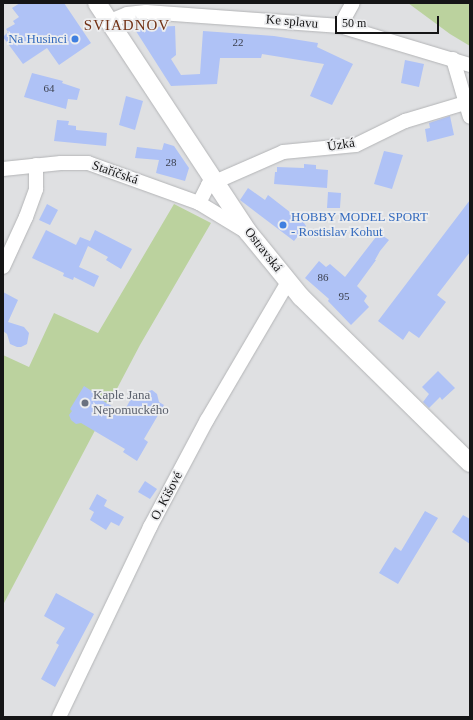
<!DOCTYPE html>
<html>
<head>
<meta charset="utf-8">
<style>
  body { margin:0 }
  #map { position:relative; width:473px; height:720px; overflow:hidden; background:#dfe0e2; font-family:Georgia,serif }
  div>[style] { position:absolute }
  .green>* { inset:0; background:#bbd29e }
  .building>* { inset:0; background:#afc2f6 }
  .roads { filter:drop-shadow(0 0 1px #b3b4b6) drop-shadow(0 0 1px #b3b4b6) }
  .minor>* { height:14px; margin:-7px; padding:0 7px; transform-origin:7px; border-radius:7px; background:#fff }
  .tertiary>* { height:18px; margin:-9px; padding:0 9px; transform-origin:9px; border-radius:9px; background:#fff }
  .dots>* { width:11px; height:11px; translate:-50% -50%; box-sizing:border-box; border:2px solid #ecedef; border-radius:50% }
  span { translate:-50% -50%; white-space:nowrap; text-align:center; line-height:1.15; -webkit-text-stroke:3.5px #ecedef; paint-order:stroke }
  .number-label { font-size:11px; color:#3c404e }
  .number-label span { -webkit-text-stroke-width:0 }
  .street-label { font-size:13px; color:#151516 }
  .shop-label { font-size:13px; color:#366cbe }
  .right { translate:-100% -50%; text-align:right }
  .left { translate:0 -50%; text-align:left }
  .worship-label { font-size:13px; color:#5b616d }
  .quarter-label { font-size:15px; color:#713115; letter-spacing:1px }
  .frame { position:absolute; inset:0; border:4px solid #151516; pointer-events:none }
  .scale { position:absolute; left:335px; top:16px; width:104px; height:18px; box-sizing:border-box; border:2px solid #151516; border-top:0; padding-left:5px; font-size:12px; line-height:14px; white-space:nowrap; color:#151516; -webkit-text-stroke:3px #ecedef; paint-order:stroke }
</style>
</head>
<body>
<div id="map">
  <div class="green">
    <i style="clip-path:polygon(408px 3px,470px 3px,470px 46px,450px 34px)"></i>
    <i style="clip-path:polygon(174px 204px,211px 223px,140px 345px,3px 605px,3px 355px,29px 367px,54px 313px,98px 333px)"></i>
  </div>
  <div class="building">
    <i style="clip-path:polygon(20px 3px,64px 3px,91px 43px,59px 65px,47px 48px,23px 64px,3px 37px,8px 32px,6px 29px,15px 24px,13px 21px,19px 17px,12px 8px)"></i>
    <i style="clip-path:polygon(175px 26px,176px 55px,171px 59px,181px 75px,200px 74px,203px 31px,274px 36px,318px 43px,317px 47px,353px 64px,332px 105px,310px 96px,324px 64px,262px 54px,261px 58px,220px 58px,217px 84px,171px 86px,134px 28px)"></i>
    <i style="clip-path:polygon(405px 60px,424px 64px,419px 87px,401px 83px)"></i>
    <i style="clip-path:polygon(32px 73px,63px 81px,62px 83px,80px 89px,77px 100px,68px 99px,66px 109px,24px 97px)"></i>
    <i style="clip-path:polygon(126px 96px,143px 101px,135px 130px,119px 125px)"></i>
    <i style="clip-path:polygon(450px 116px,454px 135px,427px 142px,425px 129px,430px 128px,429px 123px)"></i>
    <i style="clip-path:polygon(57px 120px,69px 121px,68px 125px,76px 126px,76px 130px,107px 133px,106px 146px,54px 141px)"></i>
    <i style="clip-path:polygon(164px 143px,174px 146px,189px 168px,185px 181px,156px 173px,159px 160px,135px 158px,137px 147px,162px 150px)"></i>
    <i style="clip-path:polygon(384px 151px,403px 155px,392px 189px,374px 184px)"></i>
    <i style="clip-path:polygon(304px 164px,316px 165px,316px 169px,328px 170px,327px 188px,274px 184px,275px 172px,277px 172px,277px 167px,304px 168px)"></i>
    <i style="clip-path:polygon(248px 188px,265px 200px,268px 195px,304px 223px,306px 226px,294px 241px,240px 200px)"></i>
    <i style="clip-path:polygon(328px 192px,341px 193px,340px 208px,327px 208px)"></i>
    <i style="clip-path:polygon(470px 200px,470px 252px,437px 295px,446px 302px,419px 338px,409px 331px,403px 340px,378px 321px)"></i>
    <i style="clip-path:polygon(47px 204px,58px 210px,50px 225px,39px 220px)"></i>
    <i style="clip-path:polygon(46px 230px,76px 245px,80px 237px,90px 241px,95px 230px,132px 249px,121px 269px,106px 260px,108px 257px,88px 246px,79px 267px,99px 276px,94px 287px,74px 277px,73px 280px,63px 276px,64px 273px,32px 258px)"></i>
    <i style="clip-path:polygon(379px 233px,389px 240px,380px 251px,375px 260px,376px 260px,357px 286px,367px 296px,364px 301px,369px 307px,351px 325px,328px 301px,329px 299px,305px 278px,319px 261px,326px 267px,330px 264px,345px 277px)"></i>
    <i style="clip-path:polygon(3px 292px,18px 300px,8px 322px,24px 327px,29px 333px,27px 344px,21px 347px,17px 347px,10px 344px,7px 334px,3px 331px)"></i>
    <i style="clip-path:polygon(438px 371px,455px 388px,442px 400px,440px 397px,429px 408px,423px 402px,429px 394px,422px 387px)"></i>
    <i style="clip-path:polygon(84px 386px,101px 397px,100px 399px,123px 413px,132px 397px,152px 390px,157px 394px,159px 402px,164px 405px,144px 439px,148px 442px,137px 461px,123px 452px,125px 449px,81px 423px,76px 424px,71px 420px,69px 415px,72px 411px,70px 409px)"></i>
    <i style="clip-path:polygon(145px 481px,157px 489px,150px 499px,138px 492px)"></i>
    <i style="clip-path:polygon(97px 494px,107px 500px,104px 506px,124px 517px,119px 526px,111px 522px,106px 530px,90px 520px,94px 512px,89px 509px)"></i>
    <i style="clip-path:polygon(425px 511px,438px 518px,398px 584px,379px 573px,395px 547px,401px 551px)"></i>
    <i style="clip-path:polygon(463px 515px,470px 519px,470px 544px,452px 532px)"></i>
    <i style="clip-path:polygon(56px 593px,94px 614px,55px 687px,41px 679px,59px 645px,56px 643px,65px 628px,44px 616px)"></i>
  </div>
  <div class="roads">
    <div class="minor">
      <i style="left:110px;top:21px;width:18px;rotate:-22deg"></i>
      <i style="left:127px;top:14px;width:19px;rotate:-6deg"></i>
      <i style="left:146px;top:12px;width:195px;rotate:4.1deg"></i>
      <i style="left:340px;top:26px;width:136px;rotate:16.7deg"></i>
      <i style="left:340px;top:26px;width:26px;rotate:-61deg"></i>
      <i style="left:453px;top:59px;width:60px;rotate:73.7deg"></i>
      <i style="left:3px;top:169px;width:58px;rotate:-5.9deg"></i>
      <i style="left:61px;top:163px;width:27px"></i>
      <i style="left:88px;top:163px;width:118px;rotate:19.8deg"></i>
      <i style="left:199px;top:203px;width:54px;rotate:31.3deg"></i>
      <i style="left:199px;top:203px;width:20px;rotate:-63deg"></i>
      <i style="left:208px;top:185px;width:82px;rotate:-23.7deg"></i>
      <i style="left:283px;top:152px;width:73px;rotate:-5.5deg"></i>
      <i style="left:356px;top:145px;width:55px;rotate:-26.1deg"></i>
      <i style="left:405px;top:121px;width:63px;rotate:-16.7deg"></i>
      <i style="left:3px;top:267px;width:55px;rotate:-65.3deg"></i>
      <i style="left:26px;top:217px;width:30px;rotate:-70deg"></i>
      <i style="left:36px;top:189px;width:24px;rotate:-90deg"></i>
      <i style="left:59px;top:717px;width:211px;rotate:-64.4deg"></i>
      <i style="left:150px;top:527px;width:121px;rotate:-62deg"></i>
      <i style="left:207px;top:420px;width:160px;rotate:-59.6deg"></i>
    </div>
    <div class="tertiary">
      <i style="left:97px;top:3px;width:274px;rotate:56.6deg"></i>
      <i style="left:248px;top:232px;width:84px;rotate:50.8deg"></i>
      <i style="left:301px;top:297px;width:237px;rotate:44.5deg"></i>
    </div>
  </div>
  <div class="dots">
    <i style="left:75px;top:39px;background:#3f7fe0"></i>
    <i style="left:283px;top:225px;background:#3f7fe0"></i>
    <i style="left:85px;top:403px;background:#6b7280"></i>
  </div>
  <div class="number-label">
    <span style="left:238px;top:42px">22</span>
    <span style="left:49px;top:88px">64</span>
    <span style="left:171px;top:162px">28</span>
    <span style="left:323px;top:277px">86</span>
    <span style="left:344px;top:296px">95</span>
  </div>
  <div class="street-label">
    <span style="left:292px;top:22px;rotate:5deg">Ke splavu</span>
    <span style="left:341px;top:145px;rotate:-9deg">Úzká</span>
    <span style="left:115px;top:173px;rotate:19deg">Staříčská</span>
    <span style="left:263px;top:250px;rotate:52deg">Ostravská</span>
    <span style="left:167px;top:496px;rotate:-62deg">O. Kišové</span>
  </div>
  <div class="shop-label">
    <span class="right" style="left:67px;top:39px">Na Husinci</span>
    <span class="left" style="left:291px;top:225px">HOBBY MODEL SPORT<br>- Rostislav Kohut</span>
  </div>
  <div class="worship-label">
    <span class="left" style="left:93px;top:403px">Kaple Jana<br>Nepomuckého</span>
  </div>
  <div class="quarter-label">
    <span style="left:127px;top:26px">SVIADNOV</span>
  </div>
  <div class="frame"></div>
  <div class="scale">50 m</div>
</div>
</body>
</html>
